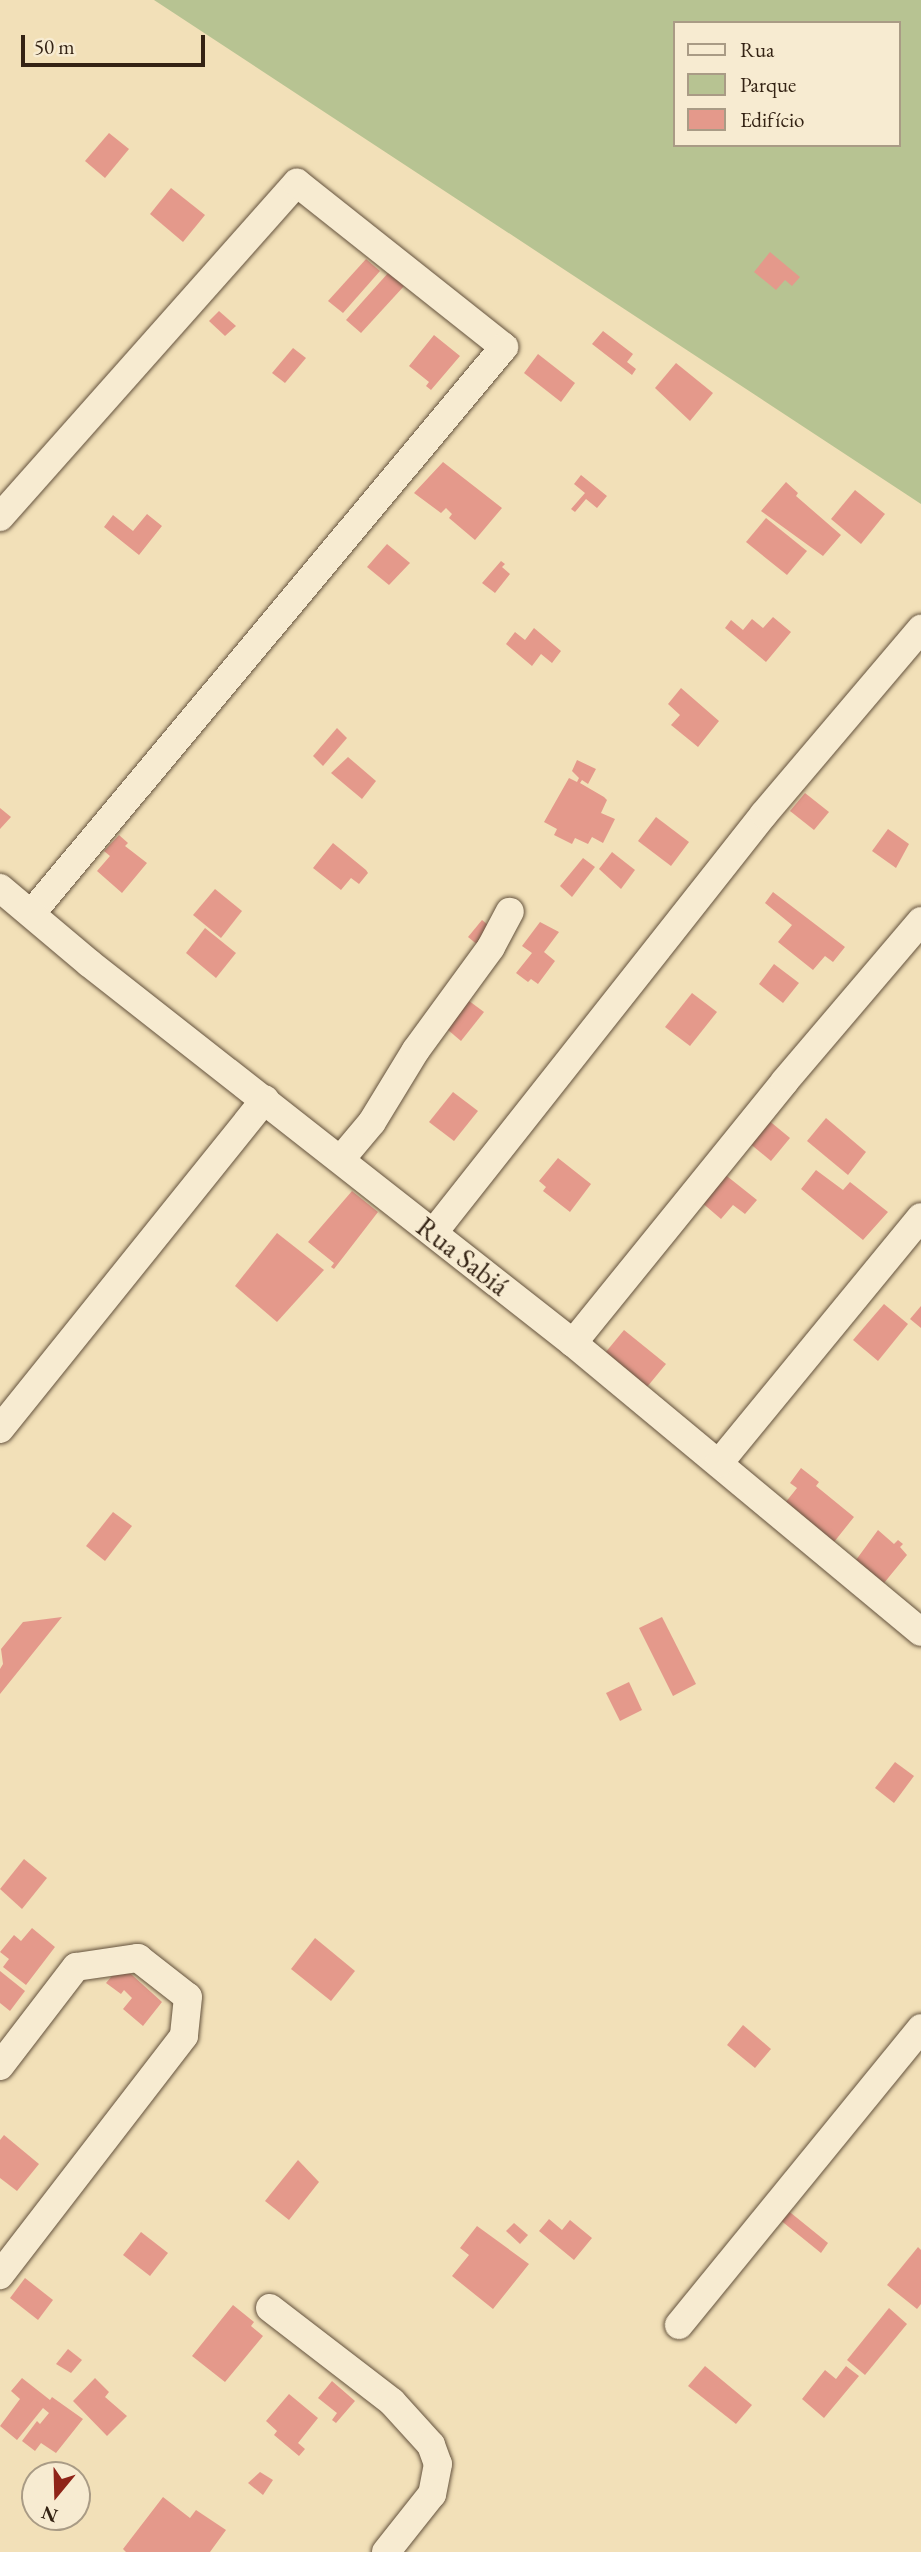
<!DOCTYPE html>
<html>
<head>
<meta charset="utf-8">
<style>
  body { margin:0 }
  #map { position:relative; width:921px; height:2552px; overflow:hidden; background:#f2e0b8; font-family:"EB Garamond",serif }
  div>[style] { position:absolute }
  .green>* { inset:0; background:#b7c392 }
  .building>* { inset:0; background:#e4998b }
  .roads { filter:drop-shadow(0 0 2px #64523d) drop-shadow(0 0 2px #64523d) }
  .minor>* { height:28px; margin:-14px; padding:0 14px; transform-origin:14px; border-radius:14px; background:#f7ebd1 }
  span { translate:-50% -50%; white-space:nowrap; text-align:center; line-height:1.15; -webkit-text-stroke:5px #f7ebd1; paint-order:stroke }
  .street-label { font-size:28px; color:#342314 }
  .legend { position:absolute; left:673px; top:21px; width:228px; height:126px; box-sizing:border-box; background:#f7ebd1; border:2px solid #a99b85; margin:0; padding:9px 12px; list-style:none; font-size:21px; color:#342314 }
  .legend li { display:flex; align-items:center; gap:14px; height:35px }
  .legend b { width:35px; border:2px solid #a99b85 }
  .north { position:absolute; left:21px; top:2461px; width:70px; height:70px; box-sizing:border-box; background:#f7ebd1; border:2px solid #a99b85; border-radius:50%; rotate:199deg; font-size:19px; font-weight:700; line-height:28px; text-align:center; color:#342314 }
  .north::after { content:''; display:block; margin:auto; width:24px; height:32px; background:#8f2418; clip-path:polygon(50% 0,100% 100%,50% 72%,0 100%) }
  .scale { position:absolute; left:21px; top:35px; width:184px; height:32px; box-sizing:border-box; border:4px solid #342314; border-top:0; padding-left:9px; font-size:21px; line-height:24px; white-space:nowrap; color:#342314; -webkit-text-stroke:5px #f7ebd1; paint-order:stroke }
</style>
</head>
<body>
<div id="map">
  <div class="green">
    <i style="clip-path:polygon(evenodd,154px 0,921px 0,921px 504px,154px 0,674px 23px,898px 23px,898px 145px,674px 145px,674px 23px)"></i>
  </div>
  <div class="building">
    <i style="clip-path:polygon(109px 133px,129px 149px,105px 178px,85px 161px)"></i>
    <i style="clip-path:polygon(171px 188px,205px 215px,183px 242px,150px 214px)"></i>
    <i style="clip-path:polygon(770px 252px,800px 277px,792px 286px,785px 280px,776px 290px,754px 272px)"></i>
    <i style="clip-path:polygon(366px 259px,380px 271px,343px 313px,328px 301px)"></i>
    <i style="clip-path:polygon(389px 272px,405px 285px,361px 333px,346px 320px)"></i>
    <i style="clip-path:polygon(219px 311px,236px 326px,225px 336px,209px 321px)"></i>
    <i style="clip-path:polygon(603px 331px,633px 354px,627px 362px,636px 369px,632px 375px,592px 344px)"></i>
    <i style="clip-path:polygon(434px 335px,460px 356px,431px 390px,426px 386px,429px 382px,409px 366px)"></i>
    <i style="clip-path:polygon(293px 348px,306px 358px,285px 383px,272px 373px)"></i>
    <i style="clip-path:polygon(538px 354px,575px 383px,561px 402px,524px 373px)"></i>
    <i style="clip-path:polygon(676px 363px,713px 393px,690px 421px,655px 388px)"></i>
    <i style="clip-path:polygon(443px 462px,502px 508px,475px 540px,449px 518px,452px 514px,446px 508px,441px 513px,414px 493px)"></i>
    <i style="clip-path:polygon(581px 475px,607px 496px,597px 508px,586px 499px,575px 512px,571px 509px,585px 493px,574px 484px)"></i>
    <i style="clip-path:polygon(786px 482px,798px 493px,796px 496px,841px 535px,823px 556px,761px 511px)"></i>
    <i style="clip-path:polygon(855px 490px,885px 514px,861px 544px,831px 519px)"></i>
    <i style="clip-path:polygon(147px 514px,162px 526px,139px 555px,104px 527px,113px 515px,133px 531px)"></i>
    <i style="clip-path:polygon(766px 518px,807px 551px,787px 575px,746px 542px)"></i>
    <i style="clip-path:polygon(387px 544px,410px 563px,389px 585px,367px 567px)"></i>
    <i style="clip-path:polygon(501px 561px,505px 564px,502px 567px,510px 574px,495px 593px,482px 583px)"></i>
    <i style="clip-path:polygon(773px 617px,791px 632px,766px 662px,725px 628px,731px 620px,743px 630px,752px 619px,763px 628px)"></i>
    <i style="clip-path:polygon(534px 628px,561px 651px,552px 663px,541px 654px,532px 666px,506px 644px,515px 632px,525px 640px)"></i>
    <i style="clip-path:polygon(681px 688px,719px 721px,698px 747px,671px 725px,680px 715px,668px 704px)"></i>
    <i style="clip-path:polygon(337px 728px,347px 738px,323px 766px,313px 756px)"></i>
    <i style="clip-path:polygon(348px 757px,376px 781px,362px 799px,331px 773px)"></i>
    <i style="clip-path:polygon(577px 760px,596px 769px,588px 784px,582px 780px,580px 783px,604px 797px,607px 800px,601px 813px,615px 819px,603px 843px,592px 837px,588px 844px,575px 838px,572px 844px,554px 835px,557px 829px,544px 822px,569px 778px,577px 782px,579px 778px,572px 771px)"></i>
    <i style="clip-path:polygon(805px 793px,829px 812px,814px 830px,790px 811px)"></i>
    <i style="clip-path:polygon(0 808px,11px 817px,0 829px)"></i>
    <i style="clip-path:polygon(656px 817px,689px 842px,671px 866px,638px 841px)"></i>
    <i style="clip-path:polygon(888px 829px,909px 844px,896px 868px,872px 851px)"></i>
    <i style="clip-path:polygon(119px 835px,128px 843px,125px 846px,147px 863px,122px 893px,97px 871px,110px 856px,104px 851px)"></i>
    <i style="clip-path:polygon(333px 843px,366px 870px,368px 873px,359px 884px,351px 878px,341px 890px,313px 868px)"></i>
    <i style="clip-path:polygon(612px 852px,635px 870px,621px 889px,599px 869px)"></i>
    <i style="clip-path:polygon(583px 858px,595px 867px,572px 897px,560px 886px)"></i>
    <i style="clip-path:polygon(215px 889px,242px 911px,221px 938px,193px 915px)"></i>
    <i style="clip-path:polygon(773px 892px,845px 947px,833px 962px,825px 956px,813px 970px,778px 942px,792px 925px,765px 903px)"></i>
    <i style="clip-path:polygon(482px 920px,509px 942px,495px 959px,468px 937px)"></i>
    <i style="clip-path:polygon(540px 922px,559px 932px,544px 952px,555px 961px,538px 984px,531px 979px,528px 982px,516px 973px,532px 953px,522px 946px)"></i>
    <i style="clip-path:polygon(205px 928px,236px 953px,216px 978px,186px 953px)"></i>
    <i style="clip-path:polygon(774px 964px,799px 983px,783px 1003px,759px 984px)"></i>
    <i style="clip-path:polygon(457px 992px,484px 1012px,461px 1041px,435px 1019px)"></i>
    <i style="clip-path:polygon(692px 993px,717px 1012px,690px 1046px,665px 1027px)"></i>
    <i style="clip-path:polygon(453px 1092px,478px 1111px,454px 1141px,429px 1122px)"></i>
    <i style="clip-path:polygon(826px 1118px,866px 1152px,848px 1175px,807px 1141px)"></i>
    <i style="clip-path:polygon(767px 1119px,790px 1138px,771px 1161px,748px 1142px)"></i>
    <i style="clip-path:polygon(558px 1158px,591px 1184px,570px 1212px,543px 1191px,546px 1187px,539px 1181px)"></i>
    <i style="clip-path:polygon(816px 1170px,843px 1190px,850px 1182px,888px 1212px,863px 1240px,801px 1189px)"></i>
    <i style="clip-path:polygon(723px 1173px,757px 1200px,745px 1214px,733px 1205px,721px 1219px,700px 1201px)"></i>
    <i style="clip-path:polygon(352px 1191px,378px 1212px,334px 1269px,331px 1267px,334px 1263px,308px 1242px)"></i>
    <i style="clip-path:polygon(277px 1233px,324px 1270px,277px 1322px,235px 1286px)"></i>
    <i style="clip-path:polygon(884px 1304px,908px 1324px,878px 1361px,853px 1340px)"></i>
    <i style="clip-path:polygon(921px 1306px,921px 1328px,910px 1319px)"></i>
    <i style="clip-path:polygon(624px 1330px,666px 1364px,647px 1387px,605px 1353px)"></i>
    <i style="clip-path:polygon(801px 1468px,819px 1482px,816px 1486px,854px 1517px,834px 1542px,785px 1503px,797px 1488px,790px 1483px)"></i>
    <i style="clip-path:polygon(113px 1512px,132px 1526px,105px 1561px,86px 1546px)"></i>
    <i style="clip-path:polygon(878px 1530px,894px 1544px,898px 1540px,903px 1544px,900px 1547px,907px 1555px,884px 1583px,856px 1560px)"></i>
    <i style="clip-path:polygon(62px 1617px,0 1694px,0 1669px,3px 1664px,1px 1649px,23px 1622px)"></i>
    <i style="clip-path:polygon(662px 1617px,696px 1684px,673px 1696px,639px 1628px)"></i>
    <i style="clip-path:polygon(629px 1682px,642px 1710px,620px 1721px,606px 1693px)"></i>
    <i style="clip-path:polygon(895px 1762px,914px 1776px,894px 1803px,875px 1788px)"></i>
    <i style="clip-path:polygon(24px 1859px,47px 1878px,22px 1909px,0 1889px)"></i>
    <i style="clip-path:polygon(32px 1928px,55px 1947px,26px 1985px,3px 1967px,9px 1959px,0 1952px,14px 1935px,21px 1941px)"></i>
    <i style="clip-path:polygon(315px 1938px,355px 1971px,331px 2001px,291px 1969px)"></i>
    <i style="clip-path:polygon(121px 1965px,162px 2002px,143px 2026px,123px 2009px,132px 1998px,124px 1990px,121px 1994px,106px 1983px)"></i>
    <i style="clip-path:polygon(0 1971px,25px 1991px,10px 2011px,0 2003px)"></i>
    <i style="clip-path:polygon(743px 2025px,771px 2049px,755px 2068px,727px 2045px)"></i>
    <i style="clip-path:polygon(4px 2135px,39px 2164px,17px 2191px,0 2178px,0 2140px)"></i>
    <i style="clip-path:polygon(298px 2160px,319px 2182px,289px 2220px,265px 2201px)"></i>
    <i style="clip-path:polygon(786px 2209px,828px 2243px,821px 2253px,779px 2219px)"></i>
    <i style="clip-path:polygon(549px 2219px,562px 2230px,570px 2220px,592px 2238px,574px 2260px,539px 2231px)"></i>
    <i style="clip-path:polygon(514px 2223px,528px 2235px,520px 2244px,506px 2231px)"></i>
    <i style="clip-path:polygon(477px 2226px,529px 2264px,493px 2309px,452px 2276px,469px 2255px,460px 2248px)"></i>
    <i style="clip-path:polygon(141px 2232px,168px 2253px,150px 2276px,123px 2255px)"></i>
    <i style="clip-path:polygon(918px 2247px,921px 2250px,921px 2304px,917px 2309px,887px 2285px)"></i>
    <i style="clip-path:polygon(25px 2278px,53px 2300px,38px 2320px,10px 2298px)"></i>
    <i style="clip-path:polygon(233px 2305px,254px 2322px,251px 2326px,263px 2336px,225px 2382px,192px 2356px)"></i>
    <i style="clip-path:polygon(889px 2308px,907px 2324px,865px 2375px,847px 2360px)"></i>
    <i style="clip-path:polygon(68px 2349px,82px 2360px,71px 2373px,56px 2364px)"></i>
    <i style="clip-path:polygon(705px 2366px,752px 2405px,736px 2424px,688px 2386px)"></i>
    <i style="clip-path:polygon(846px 2366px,859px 2376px,824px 2418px,802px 2399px,825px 2370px,836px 2379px)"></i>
    <i style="clip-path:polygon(22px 2378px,50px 2400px,52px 2397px,83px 2419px,56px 2453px,41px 2443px,35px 2451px,22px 2441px,37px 2421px,40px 2424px,49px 2413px,43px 2408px,17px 2440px,0 2426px,20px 2399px,11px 2391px)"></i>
    <i style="clip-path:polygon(95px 2378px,109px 2392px,105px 2397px,127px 2416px,107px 2436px,73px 2401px)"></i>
    <i style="clip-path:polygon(332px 2381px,355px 2401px,336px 2423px,332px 2420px,337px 2413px,318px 2398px)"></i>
    <i style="clip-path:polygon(289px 2394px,318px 2418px,298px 2443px,305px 2449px,299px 2456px,274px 2435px,277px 2431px,266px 2421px)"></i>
    <i style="clip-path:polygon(260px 2472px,273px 2480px,263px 2495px,248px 2483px)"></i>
    <i style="clip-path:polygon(163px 2497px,190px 2518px,196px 2510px,226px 2530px,210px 2552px,126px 2552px,123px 2549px)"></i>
  </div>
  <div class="roads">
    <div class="minor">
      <i style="left:0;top:517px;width:447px;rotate:-48.4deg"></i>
      <i style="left:297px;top:183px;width:264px;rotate:38.4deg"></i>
      <i style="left:504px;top:347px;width:738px;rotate:129.84deg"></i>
      <i style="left:0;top:888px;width:116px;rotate:40.1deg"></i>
      <i style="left:89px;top:963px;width:615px;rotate:38.14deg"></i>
      <i style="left:573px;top:1343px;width:452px;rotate:39.7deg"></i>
      <i style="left:341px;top:1159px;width:48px;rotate:-50deg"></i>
      <i style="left:372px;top:1122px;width:84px;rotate:-58.6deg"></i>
      <i style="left:416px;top:1050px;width:127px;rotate:-53.9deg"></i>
      <i style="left:491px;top:947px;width:40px;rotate:-62deg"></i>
      <i style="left:434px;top:1232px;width:533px;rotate:-51.71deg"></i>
      <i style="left:764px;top:814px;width:243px;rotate:-49.7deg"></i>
      <i style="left:573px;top:1343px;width:337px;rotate:-51deg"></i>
      <i style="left:785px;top:1081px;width:210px;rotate:-49.6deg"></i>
      <i style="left:0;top:1429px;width:423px;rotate:-51.2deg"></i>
      <i style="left:719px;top:1463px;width:318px;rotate:-50.6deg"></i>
      <i style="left:0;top:2066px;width:125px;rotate:-52.5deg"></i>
      <i style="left:76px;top:1967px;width:63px;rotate:-8.3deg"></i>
      <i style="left:138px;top:1958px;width:63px;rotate:38deg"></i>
      <i style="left:188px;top:1997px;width:39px;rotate:96deg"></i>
      <i style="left:184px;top:2036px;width:302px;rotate:127.6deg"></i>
      <i style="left:270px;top:2308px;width:154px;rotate:37.6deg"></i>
      <i style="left:392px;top:2402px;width:58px;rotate:47.8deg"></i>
      <i style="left:431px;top:2445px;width:20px;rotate:70deg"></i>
      <i style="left:438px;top:2464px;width:31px;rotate:101deg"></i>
      <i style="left:432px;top:2494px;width:74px;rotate:128.4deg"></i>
      <i style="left:679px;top:2325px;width:383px;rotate:-50.8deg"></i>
    </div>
  </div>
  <div class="street-label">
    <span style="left:463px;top:1256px;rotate:38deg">Rua Sabiá</span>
  </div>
  <ul class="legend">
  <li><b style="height:9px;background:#f7ebd1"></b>Rua</li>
  <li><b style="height:19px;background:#b7c392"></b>Parque</li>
  <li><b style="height:19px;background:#e4998b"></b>Edifício</li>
  </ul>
  <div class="north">N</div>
  <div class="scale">50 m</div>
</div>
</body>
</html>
